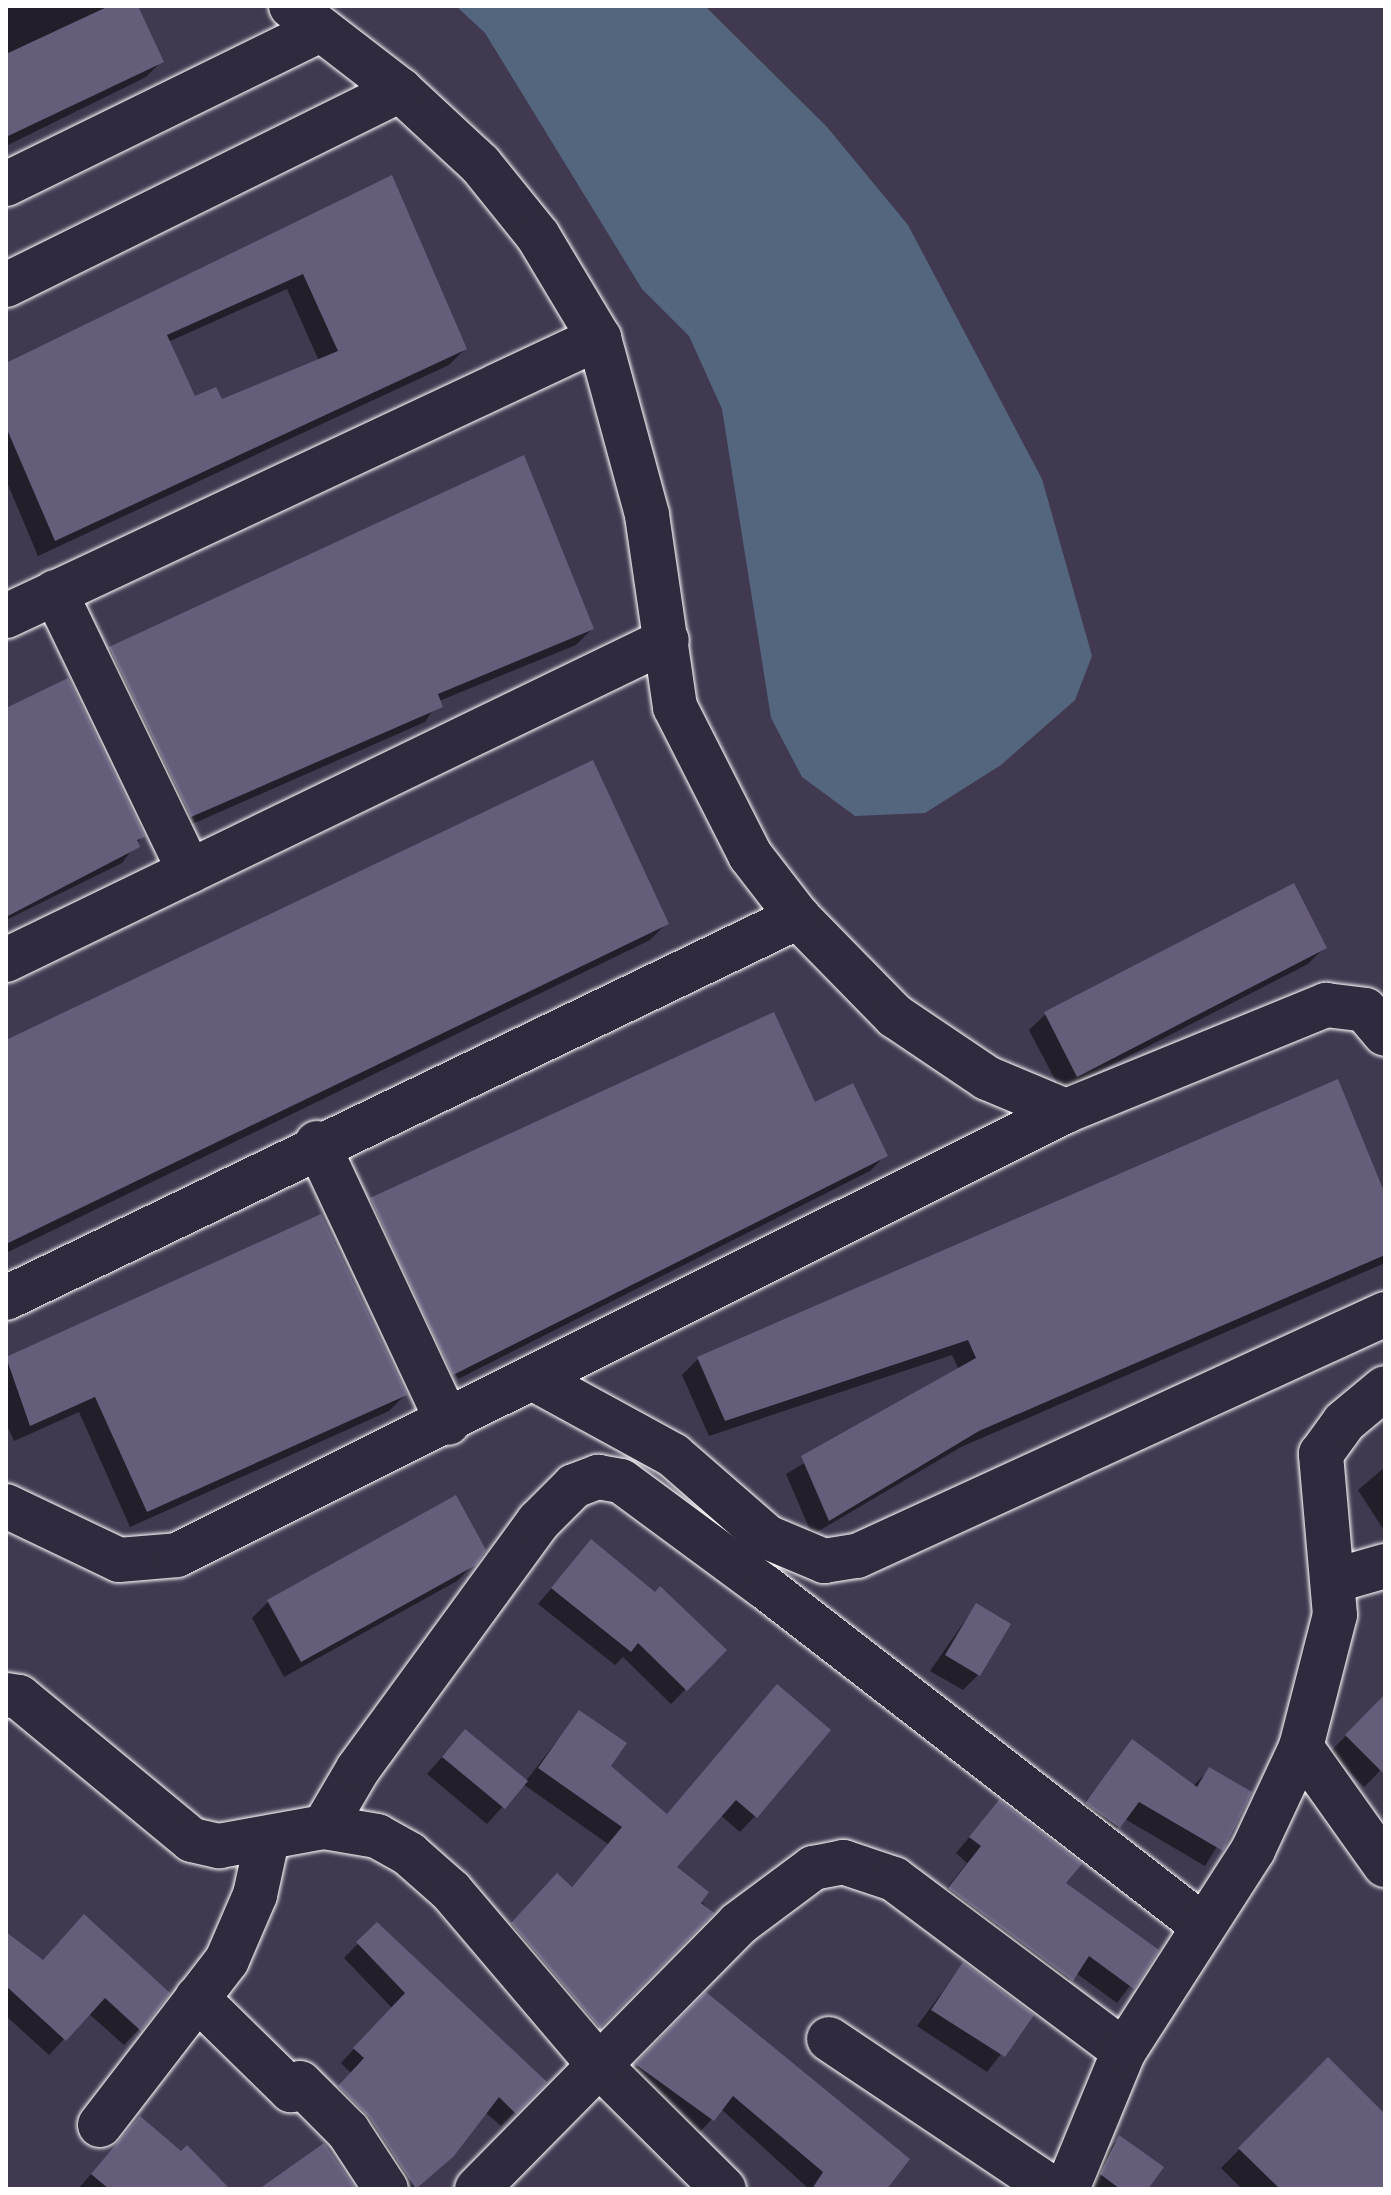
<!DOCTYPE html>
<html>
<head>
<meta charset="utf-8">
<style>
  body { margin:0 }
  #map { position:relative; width:1391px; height:2195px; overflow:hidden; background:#403950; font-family:"Indie Flower",sans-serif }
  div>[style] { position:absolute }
  .water>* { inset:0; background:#53667e }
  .shadow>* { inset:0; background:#0007 }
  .building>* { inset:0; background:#665d7b }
  .roads { filter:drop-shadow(0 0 2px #fff) drop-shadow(0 0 2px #fff) }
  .minor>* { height:44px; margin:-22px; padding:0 22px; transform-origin:22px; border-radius:22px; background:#2f2a3d }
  span { translate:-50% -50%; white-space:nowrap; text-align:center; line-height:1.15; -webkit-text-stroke:8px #2f2a3d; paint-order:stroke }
  .frame { position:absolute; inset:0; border:8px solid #fff; pointer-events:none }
</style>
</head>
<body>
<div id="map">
  <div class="water">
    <i style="clip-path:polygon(456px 6px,705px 6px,827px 127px,908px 225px,1042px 479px,1092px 656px,1075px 700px,1001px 765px,925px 813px,855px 816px,802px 777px,771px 718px,722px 409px,689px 336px,642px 289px,485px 33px)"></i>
  </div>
  <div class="shadow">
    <i style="clip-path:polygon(6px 6px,136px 6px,162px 61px,146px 77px,6px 146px)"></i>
    <i style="clip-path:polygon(evenodd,391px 178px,465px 349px,449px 365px,38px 556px,6px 480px,6px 364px,391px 178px,287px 289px,319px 361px,221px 402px,194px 399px,168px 342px,287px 289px)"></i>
    <i style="clip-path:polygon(592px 629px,576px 645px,439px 701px,425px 722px,174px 832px,94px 665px,110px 649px)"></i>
    <i style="clip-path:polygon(6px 711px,142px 836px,122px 863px,6px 920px)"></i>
    <i style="clip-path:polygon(666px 924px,650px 940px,6px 1253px,6px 1045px)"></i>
    <i style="clip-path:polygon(1324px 948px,1308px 964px,1061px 1091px,1029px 1030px,1046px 1014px)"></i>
    <i style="clip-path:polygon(814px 1105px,886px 1155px,870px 1171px,458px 1379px,371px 1203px,454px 1381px,437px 1389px,355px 1215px,371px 1199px)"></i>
    <i style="clip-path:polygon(1385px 1198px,1385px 1263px,961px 1447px,812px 1535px,786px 1474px,959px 1370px,952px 1355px,709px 1436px,682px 1375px,699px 1358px)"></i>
    <i style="clip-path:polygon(320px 1217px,405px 1395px,389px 1411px,130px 1527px,79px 1412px,14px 1441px,6px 1423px,6px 1359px)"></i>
    <i style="clip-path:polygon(1385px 1467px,1385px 1532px,1358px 1490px)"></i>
    <i style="clip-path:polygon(591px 1542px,724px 1650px,671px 1704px,623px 1657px,615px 1665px,538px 1604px)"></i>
    <i style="clip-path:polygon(474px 1564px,457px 1581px,284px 1677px,252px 1618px,268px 1602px)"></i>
    <i style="clip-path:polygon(976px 1605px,979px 1674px,963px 1690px,930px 1671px)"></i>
    <i style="clip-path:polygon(777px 1687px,755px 1816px,740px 1832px,720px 1815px,674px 1867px,711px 1913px,584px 2042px,497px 1940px,542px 1892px,570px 1889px,608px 1844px,523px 1784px,487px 1824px,427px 1774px,465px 1731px,525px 1782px,579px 1713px,608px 1766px,666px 1816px)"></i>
    <i style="clip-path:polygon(1385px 1696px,1385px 1766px,1364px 1787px,1330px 1752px)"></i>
    <i style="clip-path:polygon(1132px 1742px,1193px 1786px,1209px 1770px,1250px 1793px,1205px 1866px,1125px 1819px,1103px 1843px,1071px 1820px)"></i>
    <i style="clip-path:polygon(999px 1802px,1063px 1884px,1157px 1950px,1117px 2003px,1076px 1973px,1056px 1995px,934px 1904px,967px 1863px,956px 1853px)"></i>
    <i style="clip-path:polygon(377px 1924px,544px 2082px,501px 2126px,485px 2112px,415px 2189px,393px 2189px,325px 2101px,351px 2073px,341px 2063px,392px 2008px,344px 1958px)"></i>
    <i style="clip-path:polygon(68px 1933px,139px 2029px,124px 2045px,88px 2013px,49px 2055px,6px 2016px,6px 1935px,43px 1962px)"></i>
    <i style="clip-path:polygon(963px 1964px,1031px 2015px,987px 2072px,917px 2026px)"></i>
    <i style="clip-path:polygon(706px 1995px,885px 2189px,809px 2189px,721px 2109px,699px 2133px,624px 2078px)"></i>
    <i style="clip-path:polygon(1328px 2060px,1385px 2164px,1385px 2189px,1242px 2189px,1221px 2168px)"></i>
    <i style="clip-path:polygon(140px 2118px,227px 2189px,78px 2189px)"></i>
    <i style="clip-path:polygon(1119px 2138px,1146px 2189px,1088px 2189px,1105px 2153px)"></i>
  </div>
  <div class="building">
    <i style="clip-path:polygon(109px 6px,138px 6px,164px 62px,6px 137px,6px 54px)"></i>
    <i style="clip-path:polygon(evenodd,392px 175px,467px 349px,55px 541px,6px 427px,6px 363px,392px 175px,303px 274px,338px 351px,222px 399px,216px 387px,195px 396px,167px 335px,303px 274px)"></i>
    <i style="clip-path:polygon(524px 455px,594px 629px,438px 694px,443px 707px,191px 817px,109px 647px)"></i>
    <i style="clip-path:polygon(68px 678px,145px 837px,137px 840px,140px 847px,6px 917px,6px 708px)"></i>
    <i style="clip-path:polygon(593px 760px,669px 924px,6px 1244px,6px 1040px)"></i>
    <i style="clip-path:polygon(1294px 883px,1327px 948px,1077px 1077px,1044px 1012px)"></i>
    <i style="clip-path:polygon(774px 1012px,815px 1102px,853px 1083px,888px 1156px,453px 1375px,370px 1198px)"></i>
    <i style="clip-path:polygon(1338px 1079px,1385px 1194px,1385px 1255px,979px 1431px,829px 1521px,801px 1456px,976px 1358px,968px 1340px,725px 1421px,697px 1357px)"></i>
    <i style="clip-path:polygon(321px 1214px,407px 1395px,147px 1512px,95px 1397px,30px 1426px,6px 1357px)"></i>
    <i style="clip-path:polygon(456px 1495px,486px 1550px,476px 1565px,301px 1662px,267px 1600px)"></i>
    <i style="clip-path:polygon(591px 1539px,655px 1592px,660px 1586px,727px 1650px,687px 1691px,638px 1643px,631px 1652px,551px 1588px)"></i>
    <i style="clip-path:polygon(976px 1603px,1011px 1624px,980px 1676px,945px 1655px)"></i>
    <i style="clip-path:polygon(777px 1684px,831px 1730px,757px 1818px,736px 1800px,677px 1867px,709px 1892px,701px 1903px,714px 1913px,600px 2028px,511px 1923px,557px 1873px,572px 1887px,622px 1827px,538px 1768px,579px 1710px,627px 1743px,611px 1766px,667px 1814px)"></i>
    <i style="clip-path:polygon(1385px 1694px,1385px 1775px,1345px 1735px)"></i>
    <i style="clip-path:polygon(465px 1729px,528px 1781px,505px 1809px,442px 1757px)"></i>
    <i style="clip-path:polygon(1132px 1739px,1197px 1787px,1209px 1767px,1252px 1792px,1223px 1851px,1139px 1802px,1120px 1828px,1085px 1803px)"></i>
    <i style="clip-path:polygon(999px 1800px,1082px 1864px,1066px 1883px,1159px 1950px,1134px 1989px,1089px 1956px,1073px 1981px,948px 1888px,981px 1846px,969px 1837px)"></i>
    <i style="clip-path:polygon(84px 1914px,170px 1993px,141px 2031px,105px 1998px,66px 2041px,6px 1986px,6px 1932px,43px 1960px)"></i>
    <i style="clip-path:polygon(377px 1922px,547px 2082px,516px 2114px,499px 2097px,454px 2156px,416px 2189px,369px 2117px,338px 2086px,364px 2058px,353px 2048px,405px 1993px,356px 1942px)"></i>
    <i style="clip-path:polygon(963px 1962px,1034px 2015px,1005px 2057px,931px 2010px)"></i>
    <i style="clip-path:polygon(706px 1992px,910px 2159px,887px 2189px,812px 2189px,823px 2172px,733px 2096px,714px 2121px,635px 2064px)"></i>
    <i style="clip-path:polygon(1328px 2057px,1385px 2114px,1385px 2189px,1280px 2189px,1238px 2148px)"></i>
    <i style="clip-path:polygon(140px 2116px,181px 2151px,187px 2145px,230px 2189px,109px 2189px,91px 2174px)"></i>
    <i style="clip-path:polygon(1119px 2135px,1164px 2167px,1148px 2189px,1120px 2189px,1100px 2174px)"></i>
    <i style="clip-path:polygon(324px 2143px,356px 2189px,259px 2189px)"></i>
  </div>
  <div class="roads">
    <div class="minor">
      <i style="left:291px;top:6px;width:138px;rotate:37.6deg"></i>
      <i style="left:400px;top:90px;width:109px;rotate:42.8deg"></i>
      <i style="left:480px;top:164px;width:92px;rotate:51.1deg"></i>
      <i style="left:538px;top:236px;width:119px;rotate:59.1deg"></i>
      <i style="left:599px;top:338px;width:183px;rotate:74.8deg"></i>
      <i style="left:647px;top:515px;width:194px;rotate:81.7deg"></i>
      <i style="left:675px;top:707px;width:166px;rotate:63.1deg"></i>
      <i style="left:750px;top:855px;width:78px;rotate:52.3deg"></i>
      <i style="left:798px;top:917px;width:139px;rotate:45.6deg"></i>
      <i style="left:895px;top:1016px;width:111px;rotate:34deg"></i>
      <i style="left:987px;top:1078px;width:86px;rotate:22.7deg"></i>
      <i style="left:6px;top:184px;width:351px;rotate:-26.1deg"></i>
      <i style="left:6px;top:285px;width:440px;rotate:-26.3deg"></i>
      <i style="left:55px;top:592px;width:310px;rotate:64.3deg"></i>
      <i style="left:6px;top:616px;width:655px;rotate:-25.12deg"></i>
      <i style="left:6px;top:960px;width:734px;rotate:-25.83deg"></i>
      <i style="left:317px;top:1143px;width:309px;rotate:64.9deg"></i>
      <i style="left:6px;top:1298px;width:879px;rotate:-25.69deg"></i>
      <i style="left:536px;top:1380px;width:156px;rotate:28.7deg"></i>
      <i style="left:673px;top:1455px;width:125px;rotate:41.1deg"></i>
      <i style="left:767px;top:1537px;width:62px;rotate:22.8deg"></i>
      <i style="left:824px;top:1561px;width:33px;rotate:-9deg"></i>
      <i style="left:857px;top:1556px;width:581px;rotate:-24.62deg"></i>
      <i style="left:6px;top:1506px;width:125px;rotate:25.5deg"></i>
      <i style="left:119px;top:1560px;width:58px;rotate:-4.9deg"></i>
      <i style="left:177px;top:1555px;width:994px;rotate:-26.54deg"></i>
      <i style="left:1066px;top:1111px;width:281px;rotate:-22.2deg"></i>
      <i style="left:1326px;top:1005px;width:39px;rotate:7deg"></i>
      <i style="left:1365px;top:1010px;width:31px;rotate:50deg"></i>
      <i style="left:1336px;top:1580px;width:51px;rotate:-15.9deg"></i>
      <i style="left:6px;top:1695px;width:13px;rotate:9deg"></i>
      <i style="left:19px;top:1697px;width:224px;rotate:39.6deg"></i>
      <i style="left:192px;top:1840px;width:28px;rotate:13deg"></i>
      <i style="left:219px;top:1846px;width:107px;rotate:-10.3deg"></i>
      <i style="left:324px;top:1827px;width:54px;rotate:9.6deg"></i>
      <i style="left:377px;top:1836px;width:37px;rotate:29deg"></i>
      <i style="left:409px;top:1854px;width:56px;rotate:41.4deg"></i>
      <i style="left:451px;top:1891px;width:228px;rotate:49.6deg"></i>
      <i style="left:599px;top:2065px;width:176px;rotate:44.8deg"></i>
      <i style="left:1301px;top:1747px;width:145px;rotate:54.6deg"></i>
      <i style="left:324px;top:1827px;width:67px;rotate:-59.6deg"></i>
      <i style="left:358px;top:1769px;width:306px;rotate:-53.9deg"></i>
      <i style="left:538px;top:1522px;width:51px;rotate:-45deg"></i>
      <i style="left:574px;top:1486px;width:26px;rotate:-21deg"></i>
      <i style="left:598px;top:1477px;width:23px;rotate:10deg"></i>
      <i style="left:621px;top:1481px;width:179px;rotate:36.4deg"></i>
      <i style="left:765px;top:1587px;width:552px;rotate:37.72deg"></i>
      <i style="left:197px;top:1998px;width:132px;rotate:44.4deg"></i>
      <i style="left:291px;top:2090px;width:11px;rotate:-38deg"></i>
      <i style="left:300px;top:2083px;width:68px;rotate:45deg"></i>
      <i style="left:348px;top:2131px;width:69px;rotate:56.8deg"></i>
      <i style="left:829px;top:2039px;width:270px;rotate:33.8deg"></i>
      <i style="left:100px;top:2125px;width:208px;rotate:-52.4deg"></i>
      <i style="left:227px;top:1960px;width:71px;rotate:-66.7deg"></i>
      <i style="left:255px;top:1895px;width:56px;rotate:-77.7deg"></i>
      <i style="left:477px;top:2189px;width:372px;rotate:-45.4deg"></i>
      <i style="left:738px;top:1924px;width:94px;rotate:-36.7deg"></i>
      <i style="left:813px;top:1868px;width:31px;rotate:-11deg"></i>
      <i style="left:843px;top:1862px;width:54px;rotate:18.4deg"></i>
      <i style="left:894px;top:1879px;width:287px;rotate:36.8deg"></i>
      <i style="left:1067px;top:2189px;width:149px;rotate:-67.6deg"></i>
      <i style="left:1124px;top:2051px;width:239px;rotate:-57.3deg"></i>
      <i style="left:1253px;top:1850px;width:114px;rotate:-65deg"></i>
      <i style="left:1301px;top:1747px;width:136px;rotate:-75.6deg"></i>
      <i style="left:1335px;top:1615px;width:162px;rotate:-95deg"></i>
      <i style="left:1321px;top:1454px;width:39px;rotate:-54deg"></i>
      <i style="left:1344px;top:1422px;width:53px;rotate:-39.7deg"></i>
    </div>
  </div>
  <div class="frame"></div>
</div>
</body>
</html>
